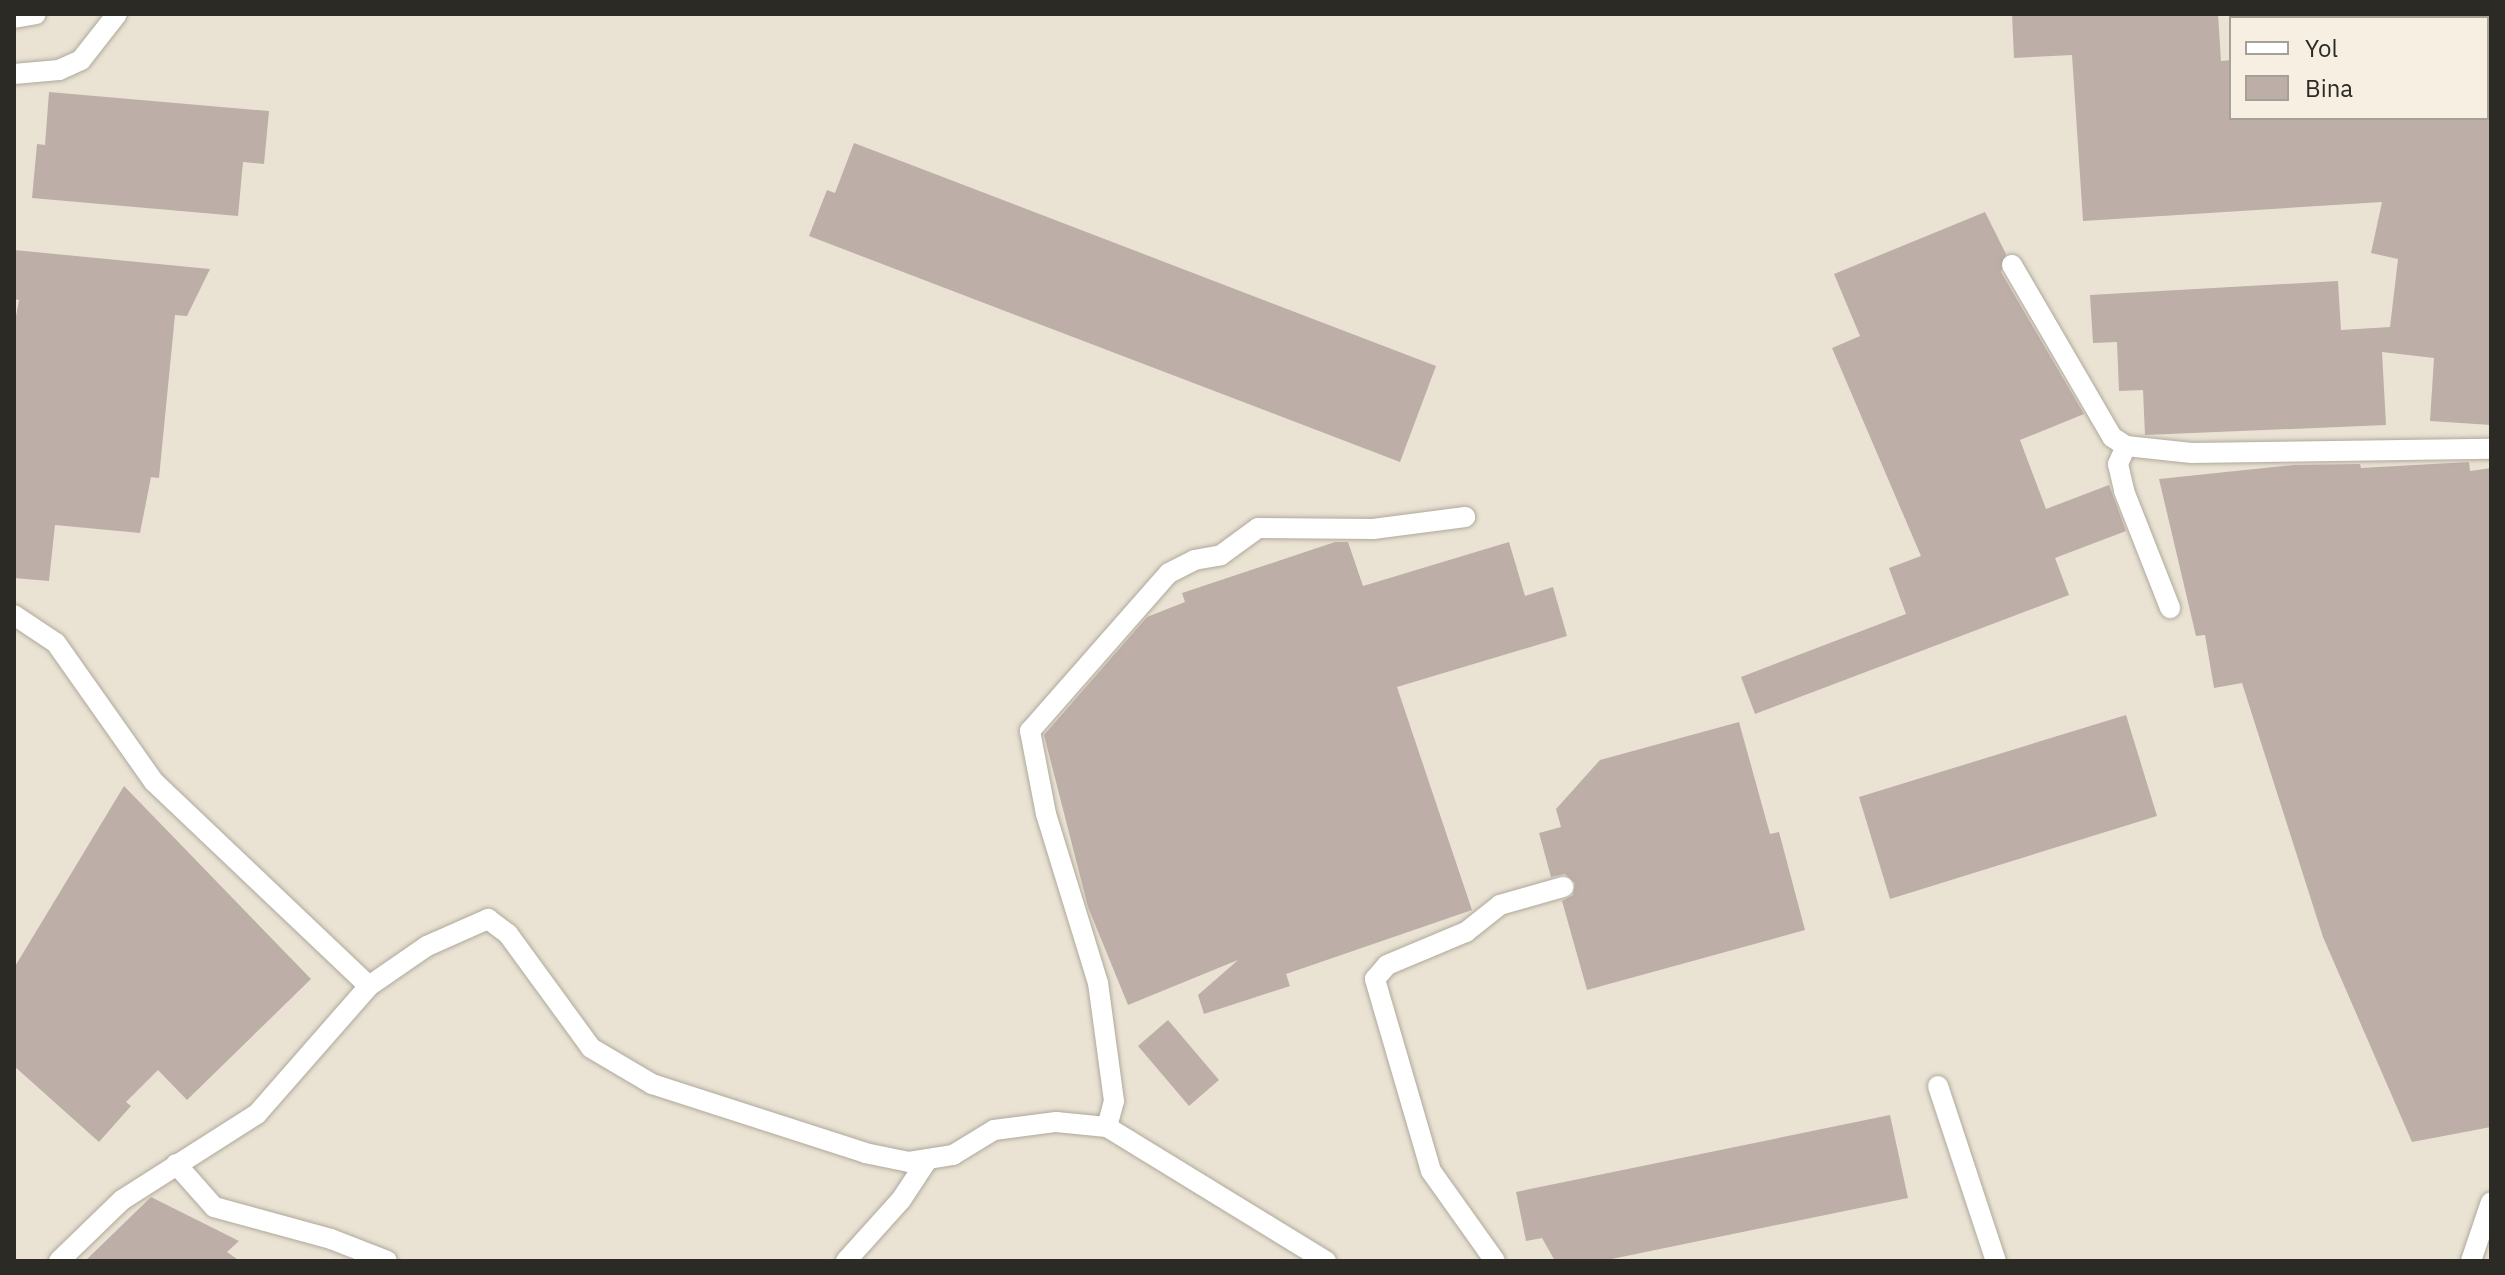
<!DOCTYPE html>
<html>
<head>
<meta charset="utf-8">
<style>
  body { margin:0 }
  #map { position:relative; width:2505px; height:1275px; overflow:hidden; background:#eae3d4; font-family:"IBM Plex Sans",sans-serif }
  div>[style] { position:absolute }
  .building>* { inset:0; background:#beaea8 }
  .roads { filter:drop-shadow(0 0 2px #afa99b) drop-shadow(0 0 2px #afa99b) }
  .minor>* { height:20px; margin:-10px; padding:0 10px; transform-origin:10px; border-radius:10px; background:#fff }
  span { translate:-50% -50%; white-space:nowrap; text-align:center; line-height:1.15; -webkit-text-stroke:7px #f7f0e2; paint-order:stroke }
  .frame { position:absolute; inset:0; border:16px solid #2c2a24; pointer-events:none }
  .legend { position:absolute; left:2229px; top:16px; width:260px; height:104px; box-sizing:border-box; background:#f7f0e2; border:2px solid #a6a196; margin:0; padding:10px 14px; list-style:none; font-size:24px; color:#2c2a24 }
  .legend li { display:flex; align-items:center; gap:16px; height:40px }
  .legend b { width:40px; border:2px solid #a6a196 }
</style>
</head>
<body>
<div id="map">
  <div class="building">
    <i style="clip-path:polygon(2012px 14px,2218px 14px,2221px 61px,2231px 60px,2231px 118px,2491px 118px,2491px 425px,2430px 421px,2434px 358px,2382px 352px,2386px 425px,2145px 435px,2143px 390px,2119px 391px,2117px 342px,2093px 343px,2090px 295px,2338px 281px,2341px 330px,2390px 327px,2398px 259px,2371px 253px,2382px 202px,2083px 221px,2072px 55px,2014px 58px)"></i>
    <i style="clip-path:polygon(49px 92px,269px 111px,264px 164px,243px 162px,238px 216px,32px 198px,37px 144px,45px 145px)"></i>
    <i style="clip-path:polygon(854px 143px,1436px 366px,1400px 462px,809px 236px,827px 190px,835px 193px)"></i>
    <i style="clip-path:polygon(1985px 212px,2006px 254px,2001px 272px,2084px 414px,2020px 440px,2046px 509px,2109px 485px,2126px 531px,2055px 558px,2069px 595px,1755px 714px,1741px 677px,1906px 614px,1889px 568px,1921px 556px,1832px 348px,1860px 336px,1834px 274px)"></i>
    <i style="clip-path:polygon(14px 250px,210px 269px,187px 316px,175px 315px,159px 478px,151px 477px,140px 533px,55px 525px,49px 581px,14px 578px,14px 327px,19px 300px,14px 299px)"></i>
    <i style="clip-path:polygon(2469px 462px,2470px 471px,2491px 468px,2491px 1127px,2412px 1142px,2323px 937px,2242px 683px,2214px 688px,2205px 635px,2196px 636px,2159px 479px,2294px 465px,2360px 464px,2361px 468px)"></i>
    <i style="clip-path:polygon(1335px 542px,1348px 542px,1363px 586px,1509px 542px,1525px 596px,1553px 587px,1567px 636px,1397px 687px,1472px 910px,1286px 974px,1290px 986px,1204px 1014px,1198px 995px,1238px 960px,1128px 1005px,1088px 907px,1044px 735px,1147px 617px,1185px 602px,1182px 593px)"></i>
    <i style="clip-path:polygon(2126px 715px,2157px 816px,1890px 899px,1859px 797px)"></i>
    <i style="clip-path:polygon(1739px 722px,1770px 834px,1779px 832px,1805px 930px,1587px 990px,1562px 901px,1573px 895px,1575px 883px,1565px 874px,1551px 877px,1539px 833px,1561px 827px,1556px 809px,1600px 760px)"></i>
    <i style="clip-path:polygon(124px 786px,311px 979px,187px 1100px,158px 1070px,126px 1102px,131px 1106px,99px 1142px,14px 1066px,14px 968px)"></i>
    <i style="clip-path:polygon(1168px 1020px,1219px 1080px,1189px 1106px,1138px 1046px)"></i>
    <i style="clip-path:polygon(1890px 1115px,1908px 1198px,1602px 1261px,1555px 1261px,1542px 1238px,1526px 1241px,1516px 1192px)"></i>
    <i style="clip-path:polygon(151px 1197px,239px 1241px,227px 1252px,240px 1261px,85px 1261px)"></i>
  </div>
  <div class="roads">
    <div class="minor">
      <i style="left:14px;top:18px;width:22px;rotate:-10deg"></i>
      <i style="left:14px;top:74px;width:45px;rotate:-5.1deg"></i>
      <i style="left:59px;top:70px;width:24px;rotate:-24deg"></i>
      <i style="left:81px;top:60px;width:58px;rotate:-52deg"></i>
      <i style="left:2012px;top:265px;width:199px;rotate:59.8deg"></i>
      <i style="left:2112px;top:437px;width:17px;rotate:33deg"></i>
      <i style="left:2126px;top:446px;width:66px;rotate:6.1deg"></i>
      <i style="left:2192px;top:453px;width:299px;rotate:-0.8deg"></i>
      <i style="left:2126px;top:446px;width:20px;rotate:114deg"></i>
      <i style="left:2118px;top:464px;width:28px;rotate:77deg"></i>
      <i style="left:2124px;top:491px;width:126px;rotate:68.5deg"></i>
      <i style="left:14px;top:615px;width:50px;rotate:33.7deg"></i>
      <i style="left:56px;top:643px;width:170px;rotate:54.8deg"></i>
      <i style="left:154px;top:782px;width:296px;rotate:43.5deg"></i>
      <i style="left:1938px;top:1086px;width:184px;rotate:71.7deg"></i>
      <i style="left:1107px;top:1127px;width:27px;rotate:-75deg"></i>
      <i style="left:1114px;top:1101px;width:119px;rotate:-97.7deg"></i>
      <i style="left:1098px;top:983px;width:177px;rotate:-107.1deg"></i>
      <i style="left:1046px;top:814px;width:85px;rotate:-100.9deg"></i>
      <i style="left:1030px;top:731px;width:210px;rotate:-48.7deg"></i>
      <i style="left:1169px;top:573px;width:28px;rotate:-27deg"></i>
      <i style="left:1194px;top:560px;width:27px;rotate:-10deg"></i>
      <i style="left:1221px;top:555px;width:46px;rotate:-36.1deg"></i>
      <i style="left:1258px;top:528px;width:115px;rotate:0.5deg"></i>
      <i style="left:1373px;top:529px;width:93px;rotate:-7.4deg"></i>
      <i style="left:176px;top:1164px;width:57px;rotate:48.5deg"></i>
      <i style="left:214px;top:1207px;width:121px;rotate:15.3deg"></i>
      <i style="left:331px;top:1239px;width:60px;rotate:21.4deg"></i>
      <i style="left:59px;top:1261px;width:88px;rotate:-44.1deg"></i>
      <i style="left:122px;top:1200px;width:160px;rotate:-32.5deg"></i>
      <i style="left:257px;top:1114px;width:170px;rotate:-48.8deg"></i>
      <i style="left:369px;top:986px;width:70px;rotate:-34.6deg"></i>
      <i style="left:427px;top:946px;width:67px;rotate:-23.9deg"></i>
      <i style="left:488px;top:919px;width:25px;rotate:37deg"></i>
      <i style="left:508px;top:934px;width:141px;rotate:53.9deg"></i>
      <i style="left:591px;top:1048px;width:71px;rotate:30.5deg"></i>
      <i style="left:652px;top:1084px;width:224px;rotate:17.9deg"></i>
      <i style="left:865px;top:1153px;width:45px;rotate:11.6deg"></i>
      <i style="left:909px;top:1162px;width:45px;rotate:-9deg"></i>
      <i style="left:953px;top:1155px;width:48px;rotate:-31.4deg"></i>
      <i style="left:994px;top:1130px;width:63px;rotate:-7.4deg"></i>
      <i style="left:1056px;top:1122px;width:51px;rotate:5.6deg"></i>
      <i style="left:1107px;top:1127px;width:257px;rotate:31.5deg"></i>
      <i style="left:846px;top:1261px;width:82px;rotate:-48deg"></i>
      <i style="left:901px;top:1200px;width:49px;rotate:-56.6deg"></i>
      <i style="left:1495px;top:1261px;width:110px;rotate:-125.4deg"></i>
      <i style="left:1431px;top:1171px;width:200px;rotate:-106.3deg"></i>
      <i style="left:1375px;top:979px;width:18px;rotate:-49deg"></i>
      <i style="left:1387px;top:965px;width:86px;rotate:-22.7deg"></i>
      <i style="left:1466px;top:932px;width:43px;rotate:-38.5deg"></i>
      <i style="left:1500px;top:905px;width:66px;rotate:-15.9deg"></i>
      <i style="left:2471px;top:1261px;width:62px;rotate:-71.3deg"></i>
    </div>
  </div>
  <div class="frame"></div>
  <ul class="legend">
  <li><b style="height:10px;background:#fff"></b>Yol</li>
  <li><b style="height:22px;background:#beaea8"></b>Bina</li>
  </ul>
</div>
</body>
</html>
